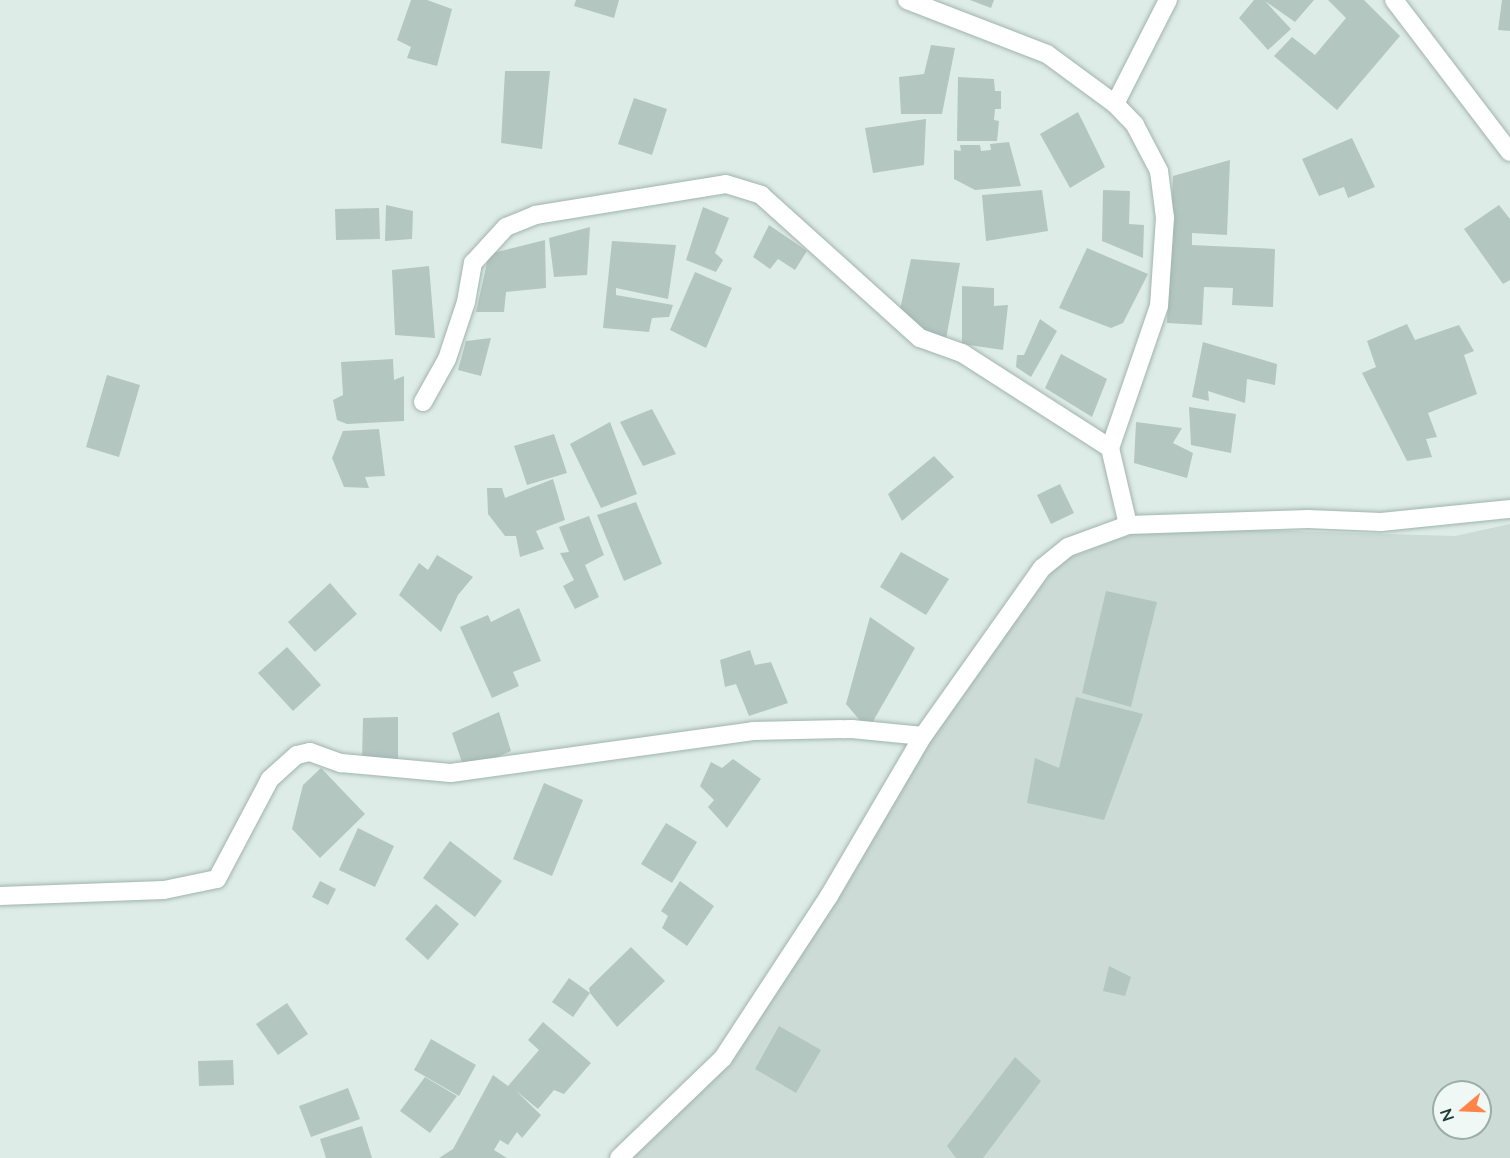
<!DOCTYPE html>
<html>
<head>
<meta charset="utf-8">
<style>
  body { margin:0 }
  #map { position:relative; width:1510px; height:1158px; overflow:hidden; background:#deece7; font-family:Lato,sans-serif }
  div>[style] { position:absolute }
  .built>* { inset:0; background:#ccdbd6 }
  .building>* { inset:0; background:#b3c6c0 }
  .roads { filter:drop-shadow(0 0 2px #a1b4af) drop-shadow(0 0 2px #a1b4af) }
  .street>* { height:18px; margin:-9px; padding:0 9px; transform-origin:9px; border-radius:9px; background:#fff }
  .secondary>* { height:18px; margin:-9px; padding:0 9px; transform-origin:9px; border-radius:9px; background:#fff }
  span { translate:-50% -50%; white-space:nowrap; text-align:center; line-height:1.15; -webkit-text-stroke:5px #eff8f4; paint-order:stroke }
  .north { position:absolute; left:1432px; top:1080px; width:60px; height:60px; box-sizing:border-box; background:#eff8f4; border:2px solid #9bada8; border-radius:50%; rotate:251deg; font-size:16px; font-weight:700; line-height:24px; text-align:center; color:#1e3d37 }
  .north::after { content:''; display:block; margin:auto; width:21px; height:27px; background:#ff8449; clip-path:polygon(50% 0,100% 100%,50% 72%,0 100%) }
</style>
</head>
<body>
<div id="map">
  <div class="built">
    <i style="clip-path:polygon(evenodd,1510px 524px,1510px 1158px,623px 1158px,726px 1057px,924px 745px,1060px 561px,1151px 527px,1455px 536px,1510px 524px,1444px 1092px,1480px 1092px,1480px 1128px,1444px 1128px,1444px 1092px)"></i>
  </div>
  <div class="building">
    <i style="clip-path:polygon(411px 0,427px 0,452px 9px,437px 66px,407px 58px,411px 47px,397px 40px)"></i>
    <i style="clip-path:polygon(576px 0,619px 0,614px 18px,574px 6px)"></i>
    <i style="clip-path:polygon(970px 0,994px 0,991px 8px)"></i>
    <i style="clip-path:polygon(1254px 0,1314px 0,1295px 22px,1265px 1px,1291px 29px,1268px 50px,1239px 18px)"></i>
    <i style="clip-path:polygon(1328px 0,1364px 0,1400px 36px,1337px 110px,1274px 56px,1292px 37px,1315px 55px,1346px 18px)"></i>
    <i style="clip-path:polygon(1502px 0,1510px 0,1510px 31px,1498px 30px)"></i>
    <i style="clip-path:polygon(931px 45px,955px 48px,942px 114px,901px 114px,899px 77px,924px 74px)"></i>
    <i style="clip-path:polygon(505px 71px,550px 71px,542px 149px,501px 143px)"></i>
    <i style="clip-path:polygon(958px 77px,994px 79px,995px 91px,1001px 91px,1001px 109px,995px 109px,994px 120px,999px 121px,997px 141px,957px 141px)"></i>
    <i style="clip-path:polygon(634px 98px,667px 109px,652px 155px,618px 144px)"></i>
    <i style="clip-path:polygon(1078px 112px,1105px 167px,1070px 188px,1040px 134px)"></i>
    <i style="clip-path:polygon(926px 119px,924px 165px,873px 173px,865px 128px)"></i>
    <i style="clip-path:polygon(1352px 138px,1375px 187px,1348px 198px,1344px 187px,1319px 196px,1302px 159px)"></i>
    <i style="clip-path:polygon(1009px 142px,1021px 186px,975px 190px,954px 179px,954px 150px,961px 151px,960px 145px,980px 145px,981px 151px,991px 150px,990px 144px)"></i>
    <i style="clip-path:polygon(1230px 160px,1227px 235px,1192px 233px,1192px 245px,1275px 249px,1273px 307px,1232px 305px,1233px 288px,1204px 287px,1202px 325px,1167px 323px,1173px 176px)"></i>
    <i style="clip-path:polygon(1042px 190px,1048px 231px,986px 241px,982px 195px)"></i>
    <i style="clip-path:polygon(1103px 190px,1130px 191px,1129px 224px,1144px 225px,1143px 258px,1102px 241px)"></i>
    <i style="clip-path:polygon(386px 205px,413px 211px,412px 239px,385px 241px)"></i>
    <i style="clip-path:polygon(1499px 205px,1510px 219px,1510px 280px,1503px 284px,1464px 229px)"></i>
    <i style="clip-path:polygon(703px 207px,729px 218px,715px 253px,723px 260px,716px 272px,686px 260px)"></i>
    <i style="clip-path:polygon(379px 208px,380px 239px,336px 240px,335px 209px)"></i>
    <i style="clip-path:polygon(769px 225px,807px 251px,795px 270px,778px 259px,770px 269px,753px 257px)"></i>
    <i style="clip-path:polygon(590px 227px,587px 275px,554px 277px,549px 238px)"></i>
    <i style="clip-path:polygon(545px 240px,546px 288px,506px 292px,504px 312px,476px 312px,489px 254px)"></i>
    <i style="clip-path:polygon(612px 241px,676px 245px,668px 299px,616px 288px,616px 295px,673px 305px,669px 317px,652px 318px,649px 332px,603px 328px)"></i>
    <i style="clip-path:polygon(1087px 248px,1148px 274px,1123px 323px,1111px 328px,1059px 308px)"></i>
    <i style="clip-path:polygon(911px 259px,960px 263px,946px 339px,914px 332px,907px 313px,899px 314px)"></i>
    <i style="clip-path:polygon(429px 266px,435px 338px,395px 335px,392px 270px)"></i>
    <i style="clip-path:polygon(695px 272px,732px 288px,706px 348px,670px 330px)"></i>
    <i style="clip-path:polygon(962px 286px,994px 288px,994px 306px,1008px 305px,1003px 350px,962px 344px)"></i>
    <i style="clip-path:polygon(1040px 319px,1057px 331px,1031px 377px,1016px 367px,1017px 355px,1024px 355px)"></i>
    <i style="clip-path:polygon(1407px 324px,1415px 340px,1459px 325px,1474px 351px,1464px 355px,1477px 394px,1428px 413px,1437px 437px,1426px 439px,1432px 457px,1407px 461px,1362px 373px,1376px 367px,1367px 341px)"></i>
    <i style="clip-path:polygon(491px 338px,481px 376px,458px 370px,466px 341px)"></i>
    <i style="clip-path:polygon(1203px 342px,1277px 364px,1275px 385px,1247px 379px,1245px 403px,1208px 391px,1209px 401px,1192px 397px)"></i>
    <i style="clip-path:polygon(1061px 354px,1107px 379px,1092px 417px,1045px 388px)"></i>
    <i style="clip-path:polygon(393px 359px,394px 380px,404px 376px,404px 421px,347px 424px,337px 420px,333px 400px,343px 395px,341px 362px)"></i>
    <i style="clip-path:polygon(107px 375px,140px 385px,119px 457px,86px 447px)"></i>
    <i style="clip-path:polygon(1189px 407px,1236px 414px,1231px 453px,1191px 445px)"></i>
    <i style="clip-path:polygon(652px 409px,676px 454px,643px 466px,620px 422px)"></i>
    <i style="clip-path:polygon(610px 422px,637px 494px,601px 508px,570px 444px)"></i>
    <i style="clip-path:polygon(1136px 422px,1182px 428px,1173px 443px,1193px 453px,1187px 478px,1134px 463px)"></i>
    <i style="clip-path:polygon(379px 429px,385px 476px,365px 477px,369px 488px,344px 487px,332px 458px,343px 431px)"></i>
    <i style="clip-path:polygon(554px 434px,567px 473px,527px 485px,514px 446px)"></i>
    <i style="clip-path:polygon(934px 456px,954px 477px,902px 521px,888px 494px)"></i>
    <i style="clip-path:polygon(553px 479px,565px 520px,536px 531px,544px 549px,520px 557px,516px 536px,505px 536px,488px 514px,487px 488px,502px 488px,505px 498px)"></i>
    <i style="clip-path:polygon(1060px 484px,1074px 513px,1051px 524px,1037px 495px)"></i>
    <i style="clip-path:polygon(636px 502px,662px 564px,624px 581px,597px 515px)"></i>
    <i style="clip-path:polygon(589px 516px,604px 555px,585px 565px,599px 597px,575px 609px,563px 586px,574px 580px,560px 553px,569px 552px,559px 527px)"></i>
    <i style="clip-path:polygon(901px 552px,949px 579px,926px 615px,880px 587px)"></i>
    <i style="clip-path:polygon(437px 555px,473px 577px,458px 595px,441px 632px,399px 595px,419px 563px,428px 570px)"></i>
    <i style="clip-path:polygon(330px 583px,357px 614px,315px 652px,288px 622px)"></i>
    <i style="clip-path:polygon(1106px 591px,1157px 602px,1131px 707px,1082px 693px)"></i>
    <i style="clip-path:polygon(519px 608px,541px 661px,513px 672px,519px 686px,492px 698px,460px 627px,488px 615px,491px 622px)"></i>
    <i style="clip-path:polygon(870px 617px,915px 648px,868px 730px,846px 704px)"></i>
    <i style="clip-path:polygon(287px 647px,321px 685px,293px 711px,258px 673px)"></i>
    <i style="clip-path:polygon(750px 650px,755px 665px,771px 662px,788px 703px,749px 716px,736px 684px,725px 687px,720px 660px)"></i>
    <i style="clip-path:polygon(1076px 697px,1143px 714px,1104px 820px,1027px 803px,1035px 758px,1059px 768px)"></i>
    <i style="clip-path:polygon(499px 712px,511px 751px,465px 771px,452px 733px)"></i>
    <i style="clip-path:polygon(398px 717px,398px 759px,362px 761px,363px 718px)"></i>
    <i style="clip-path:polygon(733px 759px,761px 779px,727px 828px,708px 807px,714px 800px,700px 786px,711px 762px,722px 768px)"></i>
    <i style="clip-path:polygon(321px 768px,365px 814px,320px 858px,292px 829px,303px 785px)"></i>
    <i style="clip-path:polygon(544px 783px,583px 800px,552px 876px,513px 859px)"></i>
    <i style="clip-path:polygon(666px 823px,697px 842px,672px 883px,641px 864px)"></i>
    <i style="clip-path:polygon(358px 828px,394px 846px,375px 887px,339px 870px)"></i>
    <i style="clip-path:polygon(450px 841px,502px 881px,475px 917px,423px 878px)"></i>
    <i style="clip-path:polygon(320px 881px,336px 889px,328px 905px,312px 897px)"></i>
    <i style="clip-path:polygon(680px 881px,714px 906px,687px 946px,662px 928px,668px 916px,661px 911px)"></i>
    <i style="clip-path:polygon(436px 904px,459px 924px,428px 960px,405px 939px)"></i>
    <i style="clip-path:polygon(631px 947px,665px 981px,617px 1027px,590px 993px,573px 1017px,552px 1002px,569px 978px,590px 993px,589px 988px)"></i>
    <i style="clip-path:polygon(1109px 966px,1131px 977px,1125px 996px,1103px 991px)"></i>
    <i style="clip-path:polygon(287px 1003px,308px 1034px,278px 1055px,256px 1024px)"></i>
    <i style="clip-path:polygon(543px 1022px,591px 1063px,564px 1094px,554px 1090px,538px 1109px,515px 1090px,541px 1115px,522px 1138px,517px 1132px,508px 1145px,500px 1140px,494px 1150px,507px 1158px,439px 1158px,453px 1149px,493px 1075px,508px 1086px,539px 1050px,528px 1040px)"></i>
    <i style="clip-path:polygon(779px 1026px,821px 1050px,796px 1093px,755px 1069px)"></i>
    <i style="clip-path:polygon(431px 1039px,476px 1065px,459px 1096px,414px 1070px)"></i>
    <i style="clip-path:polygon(1015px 1057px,1041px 1081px,983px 1158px,956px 1158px,947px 1146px)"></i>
    <i style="clip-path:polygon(233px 1060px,234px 1085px,199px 1086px,198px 1061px)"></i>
    <i style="clip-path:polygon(425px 1077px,457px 1096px,430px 1133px,400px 1111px)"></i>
    <i style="clip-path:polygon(348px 1088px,360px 1119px,311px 1137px,299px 1106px)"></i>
    <i style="clip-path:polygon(362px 1126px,372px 1158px,326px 1158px,320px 1139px)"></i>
  </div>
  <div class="roads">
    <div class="street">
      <i style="left:907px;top:0;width:150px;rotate:21.1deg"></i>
      <i style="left:1047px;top:54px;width:84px;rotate:36.3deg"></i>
      <i style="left:1115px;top:104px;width:29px;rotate:46deg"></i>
      <i style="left:1135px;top:125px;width:52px;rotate:62.4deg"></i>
      <i style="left:1159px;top:171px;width:47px;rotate:82.7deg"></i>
      <i style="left:1165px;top:218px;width:88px;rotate:93.9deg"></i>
      <i style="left:1159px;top:306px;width:150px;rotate:109deg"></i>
      <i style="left:1110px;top:448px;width:79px;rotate:76.8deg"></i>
      <i style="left:1394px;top:0;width:191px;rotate:52.7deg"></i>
      <i style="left:1115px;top:104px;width:117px;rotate:-63deg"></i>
      <i style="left:423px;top:402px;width:49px;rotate:-60.8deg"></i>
      <i style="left:447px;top:359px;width:60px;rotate:-71.6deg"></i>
      <i style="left:466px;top:302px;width:40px;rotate:-80deg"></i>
      <i style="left:473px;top:263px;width:49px;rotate:-47.5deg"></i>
      <i style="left:506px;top:227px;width:31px;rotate:-22deg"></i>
      <i style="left:535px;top:215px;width:193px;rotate:-9.2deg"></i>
      <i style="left:726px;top:184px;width:37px;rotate:17deg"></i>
      <i style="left:761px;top:195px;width:214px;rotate:42deg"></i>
      <i style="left:920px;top:338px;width:45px;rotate:19.7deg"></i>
      <i style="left:962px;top:353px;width:176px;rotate:32.7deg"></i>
      <i style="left:0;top:896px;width:164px;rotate:-2.1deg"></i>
      <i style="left:164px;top:890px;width:54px;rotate:-11.7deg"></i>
      <i style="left:217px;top:879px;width:113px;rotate:-62.1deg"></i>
      <i style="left:270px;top:779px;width:36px;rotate:-42deg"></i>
      <i style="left:297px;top:755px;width:13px;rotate:-13deg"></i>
      <i style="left:310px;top:752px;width:33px;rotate:20deg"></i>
      <i style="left:341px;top:763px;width:110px;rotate:5.2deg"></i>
      <i style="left:451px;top:773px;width:305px;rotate:-7.9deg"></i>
      <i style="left:753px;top:731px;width:99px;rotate:-1.2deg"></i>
      <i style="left:852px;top:729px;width:71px;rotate:5.6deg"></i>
    </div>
    <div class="secondary">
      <i style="left:619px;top:1158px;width:144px;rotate:-43.9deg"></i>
      <i style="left:723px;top:1058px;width:194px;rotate:-56.8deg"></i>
      <i style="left:829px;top:896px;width:186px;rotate:-59.6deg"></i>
      <i style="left:923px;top:736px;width:206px;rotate:-54.7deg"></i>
      <i style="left:1042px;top:568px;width:33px;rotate:-39deg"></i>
      <i style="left:1068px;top:547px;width:64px;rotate:-20.1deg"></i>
      <i style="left:1128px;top:525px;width:180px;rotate:-1.9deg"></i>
      <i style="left:1308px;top:519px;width:73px;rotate:2.4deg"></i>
      <i style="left:1381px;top:522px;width:130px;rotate:-5.8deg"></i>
    </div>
  </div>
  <div class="north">N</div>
</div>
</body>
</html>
